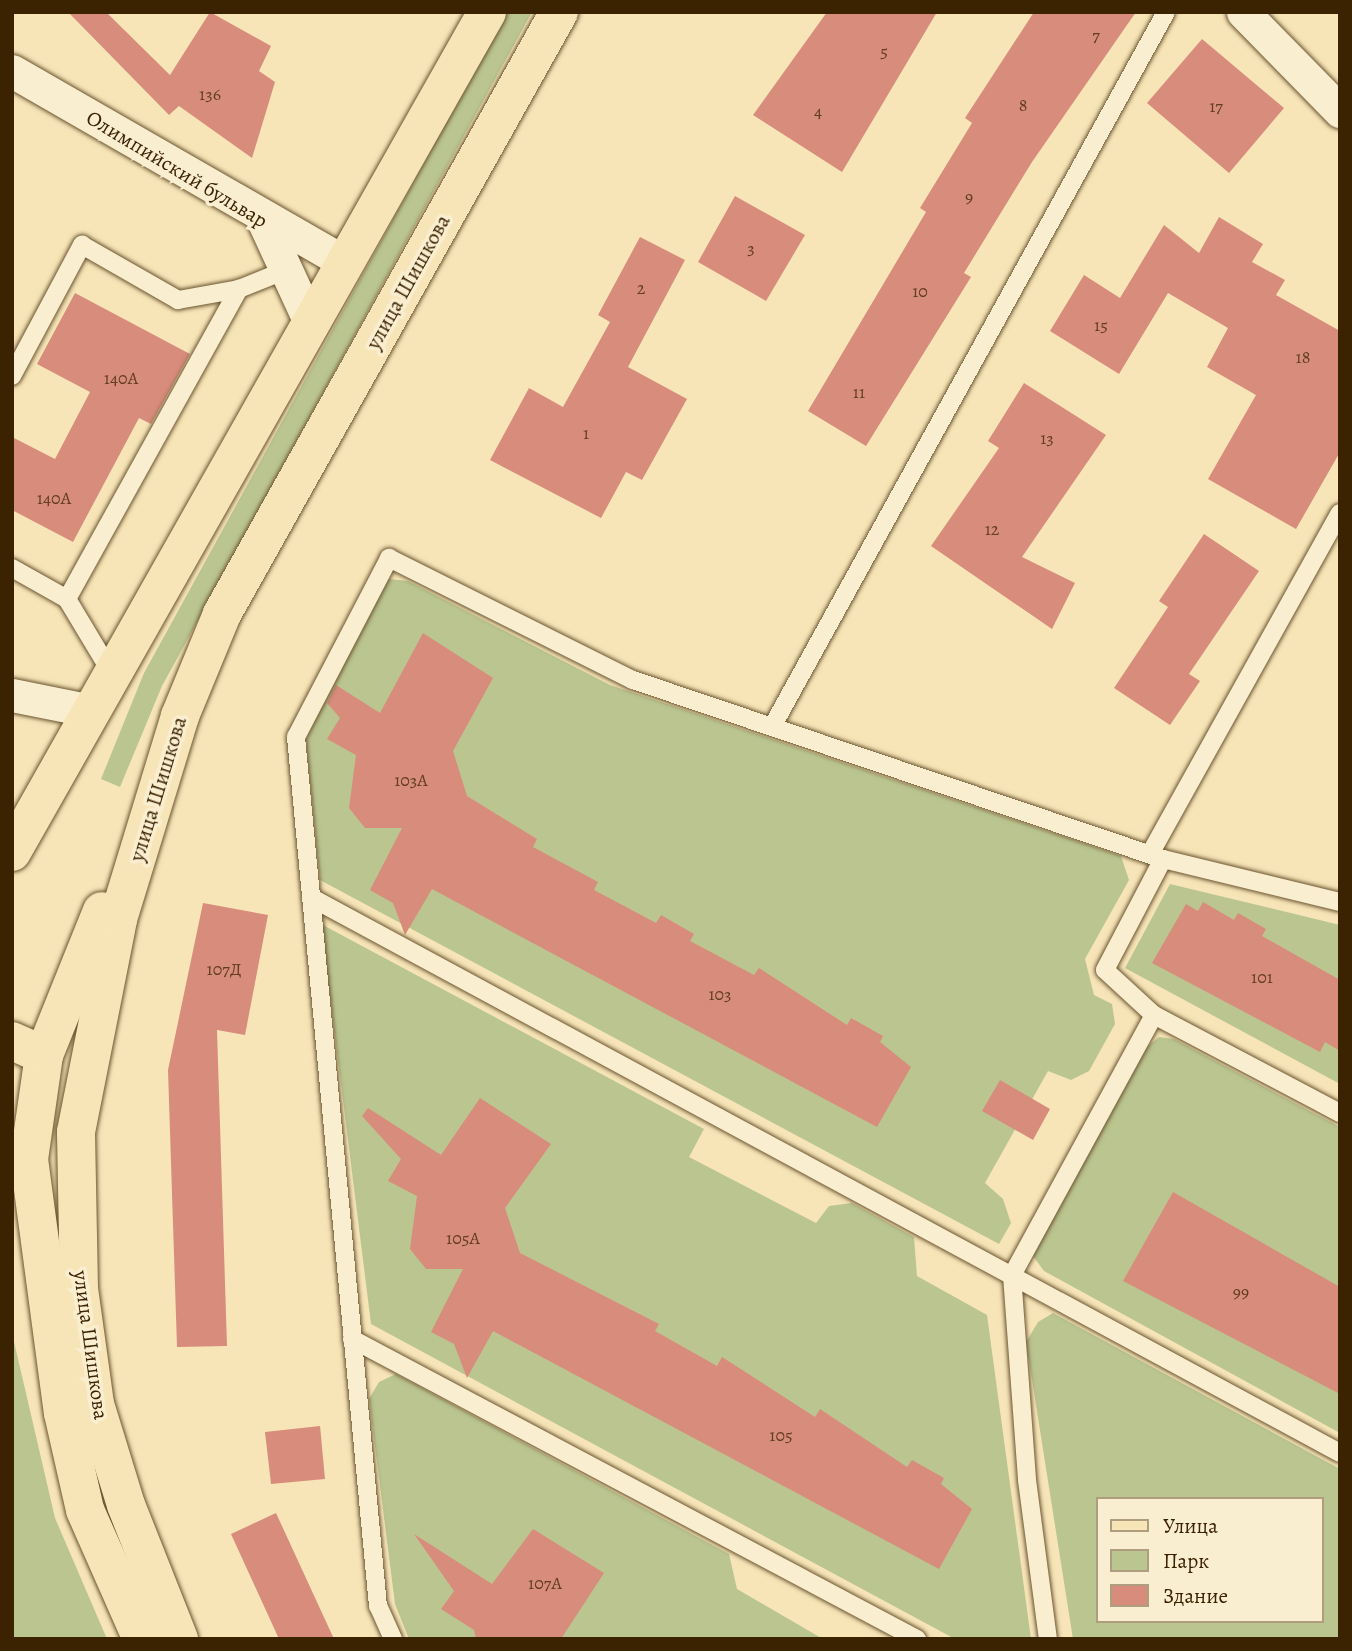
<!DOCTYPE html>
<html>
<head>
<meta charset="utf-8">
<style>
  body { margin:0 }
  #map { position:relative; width:1352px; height:1651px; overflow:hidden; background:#f7e5b8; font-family:Alegreya,serif }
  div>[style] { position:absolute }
  .green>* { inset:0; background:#bbc590 }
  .building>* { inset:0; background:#d88c7c }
  .roads { filter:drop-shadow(0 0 2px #6a542f) drop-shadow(0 0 2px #6a542f) }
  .lane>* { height:18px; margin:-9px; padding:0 9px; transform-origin:9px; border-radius:9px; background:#faeed1 }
  .street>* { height:33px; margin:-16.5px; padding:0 16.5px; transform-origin:16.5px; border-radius:16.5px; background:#faeed1 }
  .primary>* { height:38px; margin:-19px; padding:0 19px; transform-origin:19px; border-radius:19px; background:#f7e5b8 }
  span { translate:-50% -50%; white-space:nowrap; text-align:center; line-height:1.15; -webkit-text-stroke:7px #faeed1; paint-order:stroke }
  .number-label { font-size:18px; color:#623d20 }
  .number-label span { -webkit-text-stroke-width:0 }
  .street-label { font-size:21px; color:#3b2301 }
  .frame { position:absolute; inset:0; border:14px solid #3b2301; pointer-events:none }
  .legend { position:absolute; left:1096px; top:1497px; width:228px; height:126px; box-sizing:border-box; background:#faeed1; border:2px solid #ae9d7e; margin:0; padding:9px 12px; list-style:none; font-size:21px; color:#3b2301 }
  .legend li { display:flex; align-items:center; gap:14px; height:35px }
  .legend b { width:35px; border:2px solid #ae9d7e }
</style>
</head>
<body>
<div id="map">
  <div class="green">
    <i style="clip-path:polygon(507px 12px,532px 12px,162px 686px,120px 787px,101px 779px,144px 673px)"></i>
    <i style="clip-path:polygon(389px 579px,408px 581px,610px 685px,1121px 856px,1129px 880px,1085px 959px,1094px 995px,1112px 1004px,1115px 1024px,1089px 1071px,1071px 1080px,1048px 1071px,985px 1183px,1003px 1199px,1011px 1223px,999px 1244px,320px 880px,306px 740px,373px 592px)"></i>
    <i style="clip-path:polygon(1170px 884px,1340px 925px,1340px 1084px,1125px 968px)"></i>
    <i style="clip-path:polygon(321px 924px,704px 1129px,689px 1157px,816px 1223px,829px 1206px,852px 1203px,914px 1237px,917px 1276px,987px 1315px,1031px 1639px,955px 1639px,371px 1324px)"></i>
    <i style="clip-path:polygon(1159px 1037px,1174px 1039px,1340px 1127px,1340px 1433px,1044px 1271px,1033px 1256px,1147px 1047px)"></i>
    <i style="clip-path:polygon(evenodd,1053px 1313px,1340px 1469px,1340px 1639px,1073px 1639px,1026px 1342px,1038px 1322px,1053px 1313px,1098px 1499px,1322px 1499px,1322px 1621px,1098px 1621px,1098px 1499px)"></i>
    <i style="clip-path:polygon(12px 1333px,55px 1518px,107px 1639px,12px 1639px)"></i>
    <i style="clip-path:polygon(396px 1374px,729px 1554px,737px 1589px,823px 1639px,409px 1639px,395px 1604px,369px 1399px,379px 1382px)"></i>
  </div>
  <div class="building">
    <i style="clip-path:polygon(68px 12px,106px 12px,170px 75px,210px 12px,271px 46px,259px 71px,275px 82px,252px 158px,179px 106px,169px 115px)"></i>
    <i style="clip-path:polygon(827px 12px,937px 12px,842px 172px,753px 115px)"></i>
    <i style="clip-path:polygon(1034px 12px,1136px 12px,1032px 162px,964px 273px,971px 277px,866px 446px,808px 411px,926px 212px,920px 208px,972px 123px,965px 118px)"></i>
    <i style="clip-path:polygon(1202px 39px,1284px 108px,1229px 173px,1147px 103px)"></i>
    <i style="clip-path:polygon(735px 196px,805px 235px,766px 301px,698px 262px)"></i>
    <i style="clip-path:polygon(1219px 217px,1263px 244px,1252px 262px,1285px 280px,1276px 295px,1340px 331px,1340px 452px,1296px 529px,1208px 479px,1256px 395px,1207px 367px,1228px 328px,1168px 293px,1119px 374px,1050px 331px,1084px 275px,1120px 298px,1164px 225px,1199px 253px)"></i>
    <i style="clip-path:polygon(640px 237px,685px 260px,628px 367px,687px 399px,642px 480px,626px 472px,601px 518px,490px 460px,529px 388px,563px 407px,610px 322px,598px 315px)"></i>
    <i style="clip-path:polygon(75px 293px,190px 354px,151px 424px,139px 418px,73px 542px,12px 510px,12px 437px,55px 459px,90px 392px,37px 364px)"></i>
    <i style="clip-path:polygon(1024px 383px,1106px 435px,1022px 557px,1075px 583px,1052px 629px,931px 546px,999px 448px,988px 441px)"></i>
    <i style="clip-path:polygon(1204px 534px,1259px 571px,1189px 674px,1200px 681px,1170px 725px,1114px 688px,1168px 607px,1159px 601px)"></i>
    <i style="clip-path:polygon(423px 633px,493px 678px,453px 751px,467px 796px,537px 839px,533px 847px,598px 882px,594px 890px,656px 923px,661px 915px,694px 934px,690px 941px,754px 975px,759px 968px,847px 1025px,851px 1018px,883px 1036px,880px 1042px,911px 1067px,877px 1127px,432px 889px,405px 935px,393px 903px,370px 890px,402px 828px,365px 828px,349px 808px,356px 755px,327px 739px,340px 718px,327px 703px,336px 685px,380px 713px)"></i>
    <i style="clip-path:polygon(1203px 902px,1234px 920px,1238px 913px,1266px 929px,1262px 936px,1340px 980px,1340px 1051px,1325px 1042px,1320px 1052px,1152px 963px,1186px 904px,1198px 911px)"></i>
    <i style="clip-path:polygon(203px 903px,268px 915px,245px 1035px,217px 1030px,227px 1346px,177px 1347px,168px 1070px)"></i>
    <i style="clip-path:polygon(1000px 1080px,1050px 1109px,1033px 1140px,982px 1111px)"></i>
    <i style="clip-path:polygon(480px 1098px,551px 1144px,505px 1208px,520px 1253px,659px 1324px,655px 1331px,717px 1366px,722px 1357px,815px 1417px,820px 1409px,907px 1467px,912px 1460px,944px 1478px,941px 1484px,972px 1509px,939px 1569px,493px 1331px,467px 1378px,454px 1344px,431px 1332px,463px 1269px,426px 1269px,410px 1249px,417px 1196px,388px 1181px,401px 1159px,362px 1116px,368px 1108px,441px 1155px)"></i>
    <i style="clip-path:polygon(1173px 1192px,1340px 1287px,1340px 1394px,1123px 1281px)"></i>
    <i style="clip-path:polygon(320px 1426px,325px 1479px,271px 1484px,265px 1432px)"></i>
    <i style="clip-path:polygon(276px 1513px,334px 1639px,279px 1639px,231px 1534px)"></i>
    <i style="clip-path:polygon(533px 1529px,604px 1573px,561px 1639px,476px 1639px,474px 1630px,441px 1609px,454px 1591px,414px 1534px,492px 1584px)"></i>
  </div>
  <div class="roads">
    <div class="lane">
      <i style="left:12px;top:376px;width:149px;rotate:-61.9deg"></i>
      <i style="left:82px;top:245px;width:111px;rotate:29.8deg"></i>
      <i style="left:178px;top:300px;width:62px;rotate:-10.2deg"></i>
      <i style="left:239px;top:289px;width:51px;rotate:-22deg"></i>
      <i style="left:12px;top:568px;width:63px;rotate:29.4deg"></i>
      <i style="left:67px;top:599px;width:87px;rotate:59deg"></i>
      <i style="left:67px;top:599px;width:355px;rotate:-61deg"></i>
      <i style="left:772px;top:727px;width:816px;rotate:-61.14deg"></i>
      <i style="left:1150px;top:854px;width:390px;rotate:-60.9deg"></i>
      <i style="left:1163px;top:859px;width:182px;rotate:13.7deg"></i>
      <i style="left:312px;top:898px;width:1168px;rotate:28.36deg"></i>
      <i style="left:1154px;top:1015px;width:210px;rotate:27.8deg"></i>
      <i style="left:352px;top:1339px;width:640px;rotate:27.97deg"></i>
      <i style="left:393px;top:1639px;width:36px;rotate:-114deg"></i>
      <i style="left:378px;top:1606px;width:873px;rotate:-95.39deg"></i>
      <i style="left:296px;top:737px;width:202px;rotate:-62.5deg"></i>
      <i style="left:389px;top:558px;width:273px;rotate:26.6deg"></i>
      <i style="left:633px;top:680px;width:559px;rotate:18.66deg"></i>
      <i style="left:1163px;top:859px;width:125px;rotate:117.6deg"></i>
      <i style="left:1105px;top:970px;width:67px;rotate:42.6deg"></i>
      <i style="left:1154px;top:1015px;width:296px;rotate:118.6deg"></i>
      <i style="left:1012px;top:1275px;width:206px;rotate:85.8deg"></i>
      <i style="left:1027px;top:1480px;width:160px;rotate:82.5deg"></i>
    </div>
    <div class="street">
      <i style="left:1243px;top:12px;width:139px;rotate:45.6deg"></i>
      <i style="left:12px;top:71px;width:383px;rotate:29.9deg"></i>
      <i style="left:263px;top:220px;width:112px;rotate:65.3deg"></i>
      <i style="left:12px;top:695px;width:82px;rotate:11.3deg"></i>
    </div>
    <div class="primary">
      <i style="left:12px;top:852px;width:965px;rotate:-60.51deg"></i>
      <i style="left:12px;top:1041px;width:35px;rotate:24deg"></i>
      <i style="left:44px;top:1055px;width:105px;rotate:98.2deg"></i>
      <i style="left:29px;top:1159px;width:256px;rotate:82.4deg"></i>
      <i style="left:63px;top:1413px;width:99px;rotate:77.2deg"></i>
      <i style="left:85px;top:1510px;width:141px;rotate:66.2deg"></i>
      <i style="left:44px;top:1055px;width:155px;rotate:-68.1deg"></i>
      <i style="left:179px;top:1639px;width:144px;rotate:-111.6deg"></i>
      <i style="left:126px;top:1505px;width:106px;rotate:-107.1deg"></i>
      <i style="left:95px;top:1404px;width:116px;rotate:-97.9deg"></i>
      <i style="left:79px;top:1289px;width:157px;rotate:-91.1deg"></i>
      <i style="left:76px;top:1132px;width:217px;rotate:-78.8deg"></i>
      <i style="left:118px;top:919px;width:212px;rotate:-73deg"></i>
      <i style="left:180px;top:716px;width:110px;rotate:-67.6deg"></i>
      <i style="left:222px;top:614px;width:690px;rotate:-60.76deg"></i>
    </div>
  </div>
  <div class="number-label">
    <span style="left:1096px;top:35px">7</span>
    <span style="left:884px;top:51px">5</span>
    <span style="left:210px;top:94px">136</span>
    <span style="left:1023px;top:105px">8</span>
    <span style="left:1216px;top:106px">17</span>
    <span style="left:818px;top:111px">4</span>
    <span style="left:969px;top:197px">9</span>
    <span style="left:751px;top:248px">3</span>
    <span style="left:641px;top:288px">2</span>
    <span style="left:920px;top:291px">10</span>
    <span style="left:1101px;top:325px">15</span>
    <span style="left:1303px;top:357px">18</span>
    <span style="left:121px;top:378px">140А</span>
    <span style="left:859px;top:392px">11</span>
    <span style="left:586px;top:433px">1</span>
    <span style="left:1047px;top:438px">13</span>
    <span style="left:54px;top:498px">140А</span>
    <span style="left:992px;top:529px">12</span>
    <span style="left:411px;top:780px">103А</span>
    <span style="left:224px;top:969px">107Д</span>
    <span style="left:1262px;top:977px">101</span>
    <span style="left:720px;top:994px">103</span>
    <span style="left:463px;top:1238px">105А</span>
    <span style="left:1241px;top:1292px">99</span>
    <span style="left:781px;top:1435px">105</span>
    <span style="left:545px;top:1583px">107А</span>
  </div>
  <div class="street-label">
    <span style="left:177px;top:169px;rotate:31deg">Олимпийский бульвар</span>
    <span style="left:408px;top:282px;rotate:-61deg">улица Шишкова</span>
    <span style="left:158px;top:789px;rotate:-73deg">улица Шишкова</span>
    <span style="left:91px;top:1345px;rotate:82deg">улица Шишкова</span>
  </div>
  <div class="frame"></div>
  <ul class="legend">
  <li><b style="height:9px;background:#f7e5b8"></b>Улица</li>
  <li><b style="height:19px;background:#bbc590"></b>Парк</li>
  <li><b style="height:19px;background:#d88c7c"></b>Здание</li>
  </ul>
</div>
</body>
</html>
